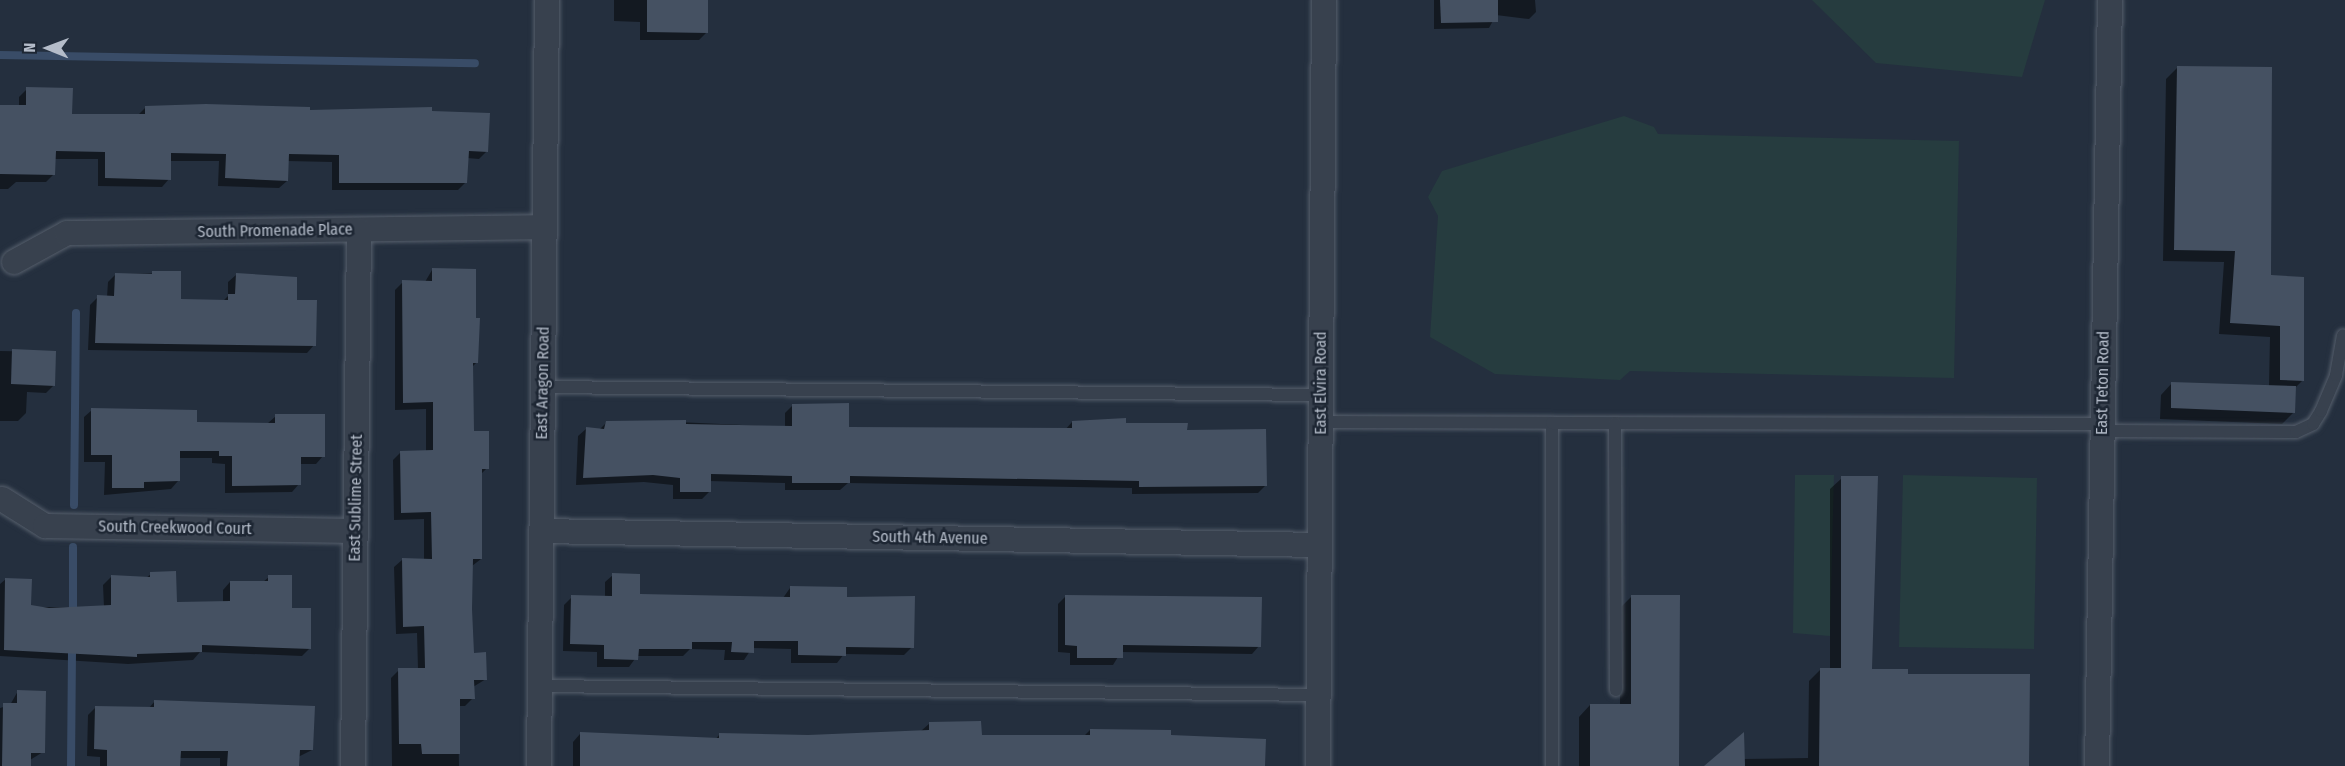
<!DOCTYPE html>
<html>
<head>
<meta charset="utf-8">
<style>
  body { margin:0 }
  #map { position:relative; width:2345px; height:766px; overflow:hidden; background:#242f3e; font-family:"Fira Sans Condensed",sans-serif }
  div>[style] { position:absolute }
  .green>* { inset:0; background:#263c3f }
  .shadow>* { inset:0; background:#0007 }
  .stream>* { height:8px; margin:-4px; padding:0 4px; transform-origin:4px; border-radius:4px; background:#394c67 }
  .building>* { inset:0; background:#455162 }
  .roads { filter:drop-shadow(0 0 2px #565f6c) drop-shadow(0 0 2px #565f6c) }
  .service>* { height:12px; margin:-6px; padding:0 6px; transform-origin:6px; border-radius:6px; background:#38414e }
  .minor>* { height:24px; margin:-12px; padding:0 12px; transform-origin:12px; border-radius:12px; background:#38414e }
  span { translate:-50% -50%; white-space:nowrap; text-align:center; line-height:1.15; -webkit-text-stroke:5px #1d2633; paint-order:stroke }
  .street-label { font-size:16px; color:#b4bcc9 }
  .north { position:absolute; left:18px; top:18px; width:60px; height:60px; -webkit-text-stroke:4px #1d2633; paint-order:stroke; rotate:271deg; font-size:16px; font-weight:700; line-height:24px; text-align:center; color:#b4bcc9 }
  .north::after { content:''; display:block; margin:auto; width:21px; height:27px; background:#b4bcc9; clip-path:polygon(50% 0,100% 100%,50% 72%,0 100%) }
</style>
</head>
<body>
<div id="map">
  <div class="green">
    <i style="clip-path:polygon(1812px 0,2045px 0,2022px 77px,1876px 63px)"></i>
    <i style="clip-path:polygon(1624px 116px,1654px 127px,1658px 134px,1959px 141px,1954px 378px,1630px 371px,1620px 380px,1495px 374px,1430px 337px,1438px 216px,1428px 197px,1442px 171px)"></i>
    <i style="clip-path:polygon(1795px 475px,1834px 475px,1830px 636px,1793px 633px)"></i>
    <i style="clip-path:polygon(1903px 475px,2037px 478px,2034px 649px,1899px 647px)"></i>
  </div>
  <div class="shadow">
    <i style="clip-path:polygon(614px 0,707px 0,706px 33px,699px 40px,640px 40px,640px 22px,614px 21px)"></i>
    <i style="clip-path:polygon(1434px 0,1535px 0,1536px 12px,1529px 19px,1496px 15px,1489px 28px,1434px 29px)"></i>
    <i style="clip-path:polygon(2177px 68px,2270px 276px,2302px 381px,2294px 389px,2294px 412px,2282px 424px,2160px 419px,2161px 395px,2172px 383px,2269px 387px,2270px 337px,2219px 334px,2224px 262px,2163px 261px,2166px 79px)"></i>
    <i style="clip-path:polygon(27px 89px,71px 115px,138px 115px,145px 108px,430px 112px,487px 151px,479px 159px,467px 158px,466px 182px,458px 190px,332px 190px,332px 162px,287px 161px,287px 181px,279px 188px,218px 186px,219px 161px,169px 161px,169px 179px,162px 187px,98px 186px,98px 159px,54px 159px,54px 174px,46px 182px,16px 182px,8px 189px,0 189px,0 107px,19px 106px,19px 97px)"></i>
    <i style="clip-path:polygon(432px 270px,477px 362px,472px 367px,473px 433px,487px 468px,481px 474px,481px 559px,472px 566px,472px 654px,486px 679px,473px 687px,473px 698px,465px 706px,458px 706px,459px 766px,392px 766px,391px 678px,399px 670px,418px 669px,417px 633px,396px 634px,394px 567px,402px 560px,424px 560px,424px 519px,394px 520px,393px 460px,401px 452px,426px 452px,426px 409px,395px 410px,395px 290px,403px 282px,425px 282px)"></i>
    <i style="clip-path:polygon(180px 273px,180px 301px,223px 301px,228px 296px,228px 282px,236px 275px,295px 301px,314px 345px,307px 353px,88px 350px,90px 305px,98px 297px,107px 297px,108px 282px,116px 274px)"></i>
    <i style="clip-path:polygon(0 351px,55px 352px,54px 385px,46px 393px,27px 392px,26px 413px,18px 421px,0 421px)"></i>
    <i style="clip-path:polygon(793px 405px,848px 428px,1065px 430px,1072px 422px,1186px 432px,1266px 485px,1258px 493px,1132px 494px,1132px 488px,848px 483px,840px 490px,785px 490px,785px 483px,709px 481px,709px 492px,702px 499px,673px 499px,673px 485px,644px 482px,576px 485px,578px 436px,586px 429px,599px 430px,606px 423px,656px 421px,785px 427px,785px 413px)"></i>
    <i style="clip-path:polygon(92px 410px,195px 424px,268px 423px,276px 416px,323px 456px,316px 464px,299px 464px,299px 484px,292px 492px,225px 493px,225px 464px,212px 463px,212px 458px,178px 458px,178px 481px,171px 489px,104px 495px,105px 462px,84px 462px,84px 417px)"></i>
    <i style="clip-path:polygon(1842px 478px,1871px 670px,2028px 766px,1706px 766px,1743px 759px,1808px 758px,1809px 681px,1821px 669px,1830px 669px,1830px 489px)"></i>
    <i style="clip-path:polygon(151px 574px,175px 604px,223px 603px,223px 590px,230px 582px,263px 582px,269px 577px,310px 648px,302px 656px,200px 652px,193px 660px,128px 664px,0 656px,0 584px,6px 579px,30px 607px,104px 607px,103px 585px,111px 577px,146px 578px)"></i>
    <i style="clip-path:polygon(613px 575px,638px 596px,783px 598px,790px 588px,845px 598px,912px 647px,904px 655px,844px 654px,837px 663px,791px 663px,791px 649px,752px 648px,744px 660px,724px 660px,725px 650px,690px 649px,683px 656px,637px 656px,629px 667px,597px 667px,597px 652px,563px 651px,564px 605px,572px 597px,605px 597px,605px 582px)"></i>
    <i style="clip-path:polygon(1066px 596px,1259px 646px,1252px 654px,1121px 652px,1113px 665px,1070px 665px,1070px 653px,1058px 652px,1058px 604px)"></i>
    <i style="clip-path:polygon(1632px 596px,1678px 766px,1579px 766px,1579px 717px,1590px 705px,1620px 705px,1620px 608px)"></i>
    <i style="clip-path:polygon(18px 691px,43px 752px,30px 760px,30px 766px,0 766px,0 708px,10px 705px)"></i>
    <i style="clip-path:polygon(155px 701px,312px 750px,298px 757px,298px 766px,220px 766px,220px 758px,179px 758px,179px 766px,100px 766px,100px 757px,87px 756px,88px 715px,96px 707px,148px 709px)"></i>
    <i style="clip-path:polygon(930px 723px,980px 737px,1084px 736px,1090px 730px,1170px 737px,1264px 766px,573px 766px,573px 742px,580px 734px,715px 740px,719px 735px,808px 736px,921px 731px)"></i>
  </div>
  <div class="stream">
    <i style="left:0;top:55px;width:475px;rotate:1deg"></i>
    <i style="left:74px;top:505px;width:192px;rotate:-89.4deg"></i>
    <i style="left:73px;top:615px;width:68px;rotate:-90deg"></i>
    <i style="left:71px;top:766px;width:121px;rotate:-89.5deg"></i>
  </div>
  <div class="building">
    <i style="clip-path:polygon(647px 0,708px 0,708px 33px,647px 32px)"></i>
    <i style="clip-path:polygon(1440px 0,1498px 0,1498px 22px,1441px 23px)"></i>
    <i style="clip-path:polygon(2177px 66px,2272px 67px,2271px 275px,2304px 277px,2304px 381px,2280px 380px,2280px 326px,2230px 323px,2235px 251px,2174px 250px)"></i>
    <i style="clip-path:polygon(26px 87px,73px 88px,72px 114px,145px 114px,145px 106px,206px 104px,310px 107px,310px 110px,432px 107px,432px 111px,490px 113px,488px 152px,469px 151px,467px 183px,339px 183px,339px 155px,289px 154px,288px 181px,225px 178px,226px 154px,171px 153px,171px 180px,105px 178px,105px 152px,56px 151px,55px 175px,0 174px,0 105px,26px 105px)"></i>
    <i style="clip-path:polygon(432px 268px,476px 269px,476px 318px,480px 318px,478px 363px,473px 363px,474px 431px,489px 431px,489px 469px,482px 469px,482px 559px,473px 559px,472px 609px,474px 653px,486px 652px,487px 680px,474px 680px,475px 699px,460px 699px,460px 754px,422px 754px,421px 744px,399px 744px,398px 668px,425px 668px,424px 626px,403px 627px,402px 558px,432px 559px,431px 512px,401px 513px,400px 451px,433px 450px,433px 402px,403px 403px,402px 280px,432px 281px)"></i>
    <i style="clip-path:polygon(152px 271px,181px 271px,181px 299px,228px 300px,228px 294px,235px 294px,236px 273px,297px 277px,297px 300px,317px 300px,316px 346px,95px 343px,97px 295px,114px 296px,115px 273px,152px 274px)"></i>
    <i style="clip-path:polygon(12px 349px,56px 351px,55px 386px,11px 384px)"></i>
    <i style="clip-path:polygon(2171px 382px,2296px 386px,2295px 413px,2171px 408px)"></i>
    <i style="clip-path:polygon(849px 403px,849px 427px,1072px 428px,1072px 421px,1126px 418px,1126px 423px,1188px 423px,1187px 430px,1266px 429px,1267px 486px,1139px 487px,1139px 481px,850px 476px,850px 483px,792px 483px,792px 476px,711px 474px,711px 492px,680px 492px,680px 478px,653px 475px,583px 478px,586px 427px,604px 429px,606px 421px,686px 420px,686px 424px,792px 426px,792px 404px)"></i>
    <i style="clip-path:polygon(91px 408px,197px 410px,197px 422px,275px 423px,275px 414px,325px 414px,325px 457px,301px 457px,301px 485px,232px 486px,232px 456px,219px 456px,219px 451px,180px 451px,180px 481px,144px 482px,144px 488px,112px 488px,112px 455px,91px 455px)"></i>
    <i style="clip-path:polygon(1841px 476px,1878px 476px,1872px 669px,1908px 669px,1908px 674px,2030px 674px,2029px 766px,1819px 766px,1820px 668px,1841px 668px)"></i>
    <i style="clip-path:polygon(176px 571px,177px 602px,230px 601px,230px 581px,268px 581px,268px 575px,292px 575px,292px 608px,311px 608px,311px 649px,202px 645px,202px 652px,137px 654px,137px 657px,4px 650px,5px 578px,32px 579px,31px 605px,49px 608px,111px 605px,111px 575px,150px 577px,150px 572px)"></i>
    <i style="clip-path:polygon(612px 573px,640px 574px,640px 594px,790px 597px,790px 586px,847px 587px,847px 597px,915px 596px,914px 648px,846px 647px,846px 656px,798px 655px,798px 641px,754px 641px,754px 653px,731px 652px,732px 642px,692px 642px,692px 649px,639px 649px,638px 660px,604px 659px,604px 645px,570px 644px,571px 595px,612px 596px)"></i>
    <i style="clip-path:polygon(1065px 595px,1262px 597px,1261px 647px,1123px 645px,1123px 658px,1077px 658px,1077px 646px,1065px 645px)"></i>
    <i style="clip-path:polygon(1631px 595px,1680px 595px,1679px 766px,1590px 766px,1590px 704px,1631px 704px)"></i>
    <i style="clip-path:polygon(17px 690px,46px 691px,45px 753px,31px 753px,31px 766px,2px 766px,3px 703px,17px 703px)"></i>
    <i style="clip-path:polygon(154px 700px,315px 706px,313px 750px,300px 750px,299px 766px,227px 766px,228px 751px,181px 751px,180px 766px,107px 766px,107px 750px,94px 749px,95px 706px,154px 707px)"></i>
    <i style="clip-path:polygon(981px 721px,982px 735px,1090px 735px,1090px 729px,1171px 730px,1171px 735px,1266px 739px,1265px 766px,580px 766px,580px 732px,719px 738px,719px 733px,808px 735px,929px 730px,929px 722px)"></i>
    <i style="clip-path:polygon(1744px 732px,1745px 766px,1704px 766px)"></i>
  </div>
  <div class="roads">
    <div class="service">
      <i style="left:543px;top:387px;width:778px;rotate:0.59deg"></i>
      <i style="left:1321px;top:422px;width:231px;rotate:0.2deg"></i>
      <i style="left:1552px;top:423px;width:343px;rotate:90deg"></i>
      <i style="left:1552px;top:423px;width:551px;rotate:0.1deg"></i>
      <i style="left:1615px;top:423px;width:267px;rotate:89.8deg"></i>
      <i style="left:2102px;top:431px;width:194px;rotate:0.3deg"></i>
      <i style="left:2296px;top:432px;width:19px;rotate:-25deg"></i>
      <i style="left:2313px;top:424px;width:15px;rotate:-58deg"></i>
      <i style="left:2321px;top:411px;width:39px;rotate:-67deg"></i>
      <i style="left:2336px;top:375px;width:40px;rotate:-80deg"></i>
      <i style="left:540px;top:686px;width:778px;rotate:0.66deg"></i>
    </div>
    <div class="minor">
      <i style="left:14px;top:262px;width:60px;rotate:-28.7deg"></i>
      <i style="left:67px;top:233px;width:477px;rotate:-0.7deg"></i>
      <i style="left:2px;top:499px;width:51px;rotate:32.1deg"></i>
      <i style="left:45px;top:526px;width:311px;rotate:0.9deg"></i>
      <i style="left:541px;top:531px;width:778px;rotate:1.03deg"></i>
      <i style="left:353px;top:766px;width:536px;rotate:-89.36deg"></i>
      <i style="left:539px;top:766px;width:766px;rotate:-89.4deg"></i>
      <i style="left:1318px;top:766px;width:766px;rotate:-89.55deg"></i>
      <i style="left:2097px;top:766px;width:766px;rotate:-89.03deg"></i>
    </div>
  </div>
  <div class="street-label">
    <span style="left:275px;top:231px;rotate:-1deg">South Promenade Place</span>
    <span style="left:543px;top:383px;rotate:-89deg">East Aragon Road</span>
    <span style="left:1321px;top:383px;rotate:-90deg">East Elvira Road</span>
    <span style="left:2103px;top:383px;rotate:-89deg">East Teton Road</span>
    <span style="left:356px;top:498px;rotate:-89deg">East Sublime Street</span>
    <span style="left:175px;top:528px;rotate:1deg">South Creekwood Court</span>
    <span style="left:930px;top:538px;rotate:1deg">South 4th Avenue</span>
  </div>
  <div class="north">N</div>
</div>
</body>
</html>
